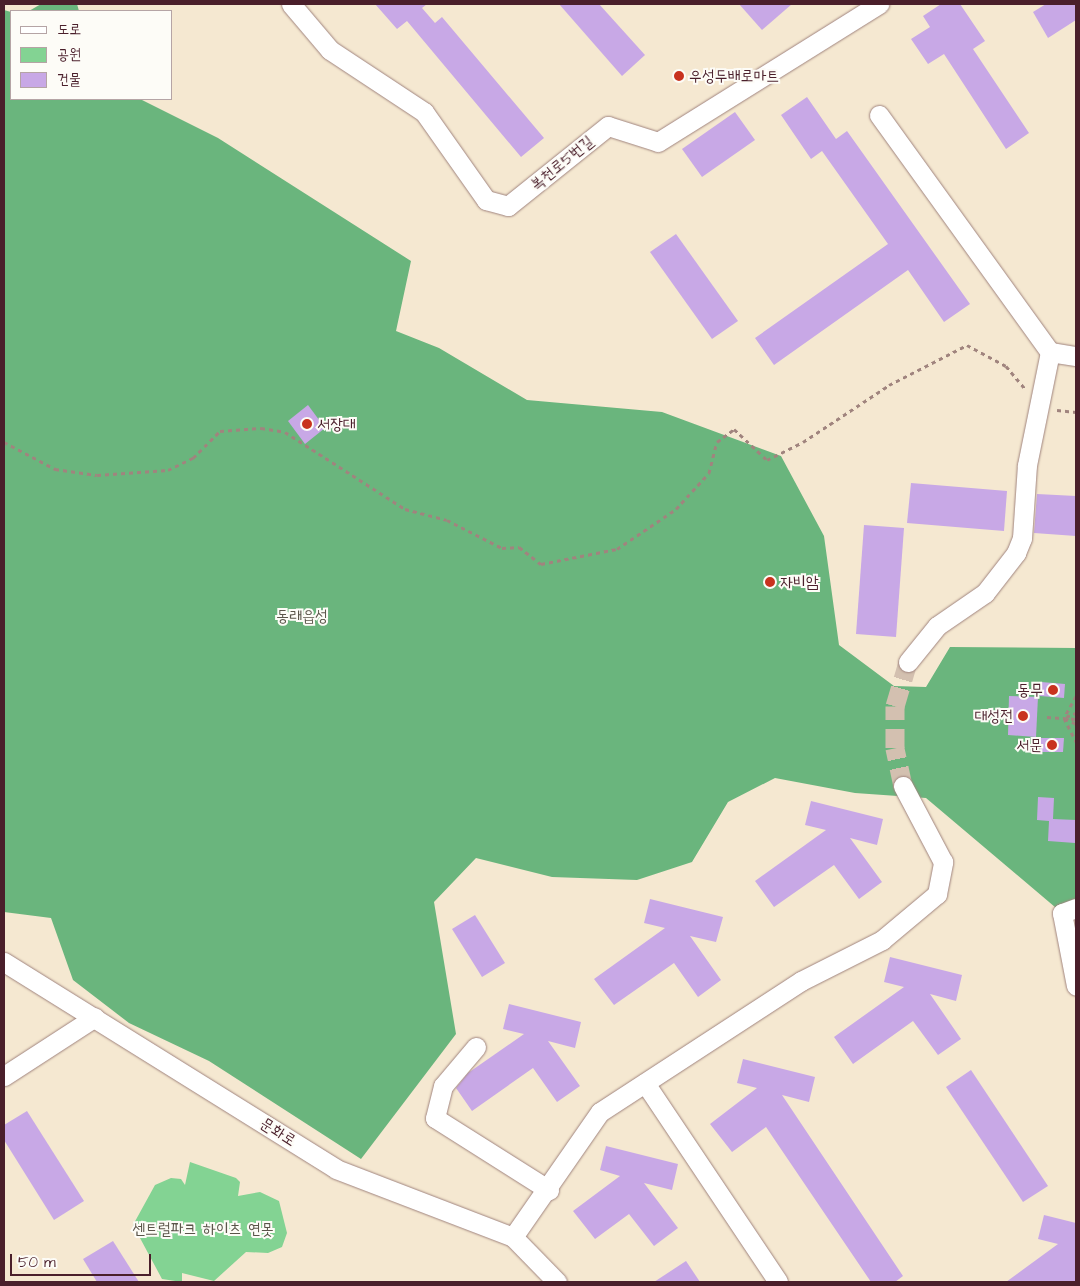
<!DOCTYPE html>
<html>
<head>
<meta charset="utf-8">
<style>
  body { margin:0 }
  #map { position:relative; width:1080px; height:1286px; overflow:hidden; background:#f5e8d1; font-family:"Architects Daughter","Poor Story",sans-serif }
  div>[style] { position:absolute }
  .green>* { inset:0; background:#83d393 }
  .forest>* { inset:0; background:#6ab57d }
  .building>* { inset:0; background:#c8a8e6 }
  .minor-tunnel>* { height:19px; margin-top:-9.5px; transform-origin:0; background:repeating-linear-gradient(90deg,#d3c0b0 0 19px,transparent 0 28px) }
  .path>* { height:3px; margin-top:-1.5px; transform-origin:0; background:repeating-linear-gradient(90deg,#a0847e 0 4px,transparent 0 8px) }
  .roads { filter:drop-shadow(0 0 1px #a0847e) drop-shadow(0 0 1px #a0847e) }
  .minor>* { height:19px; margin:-9.5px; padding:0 9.5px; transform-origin:9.5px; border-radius:9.5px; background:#fff }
  .dots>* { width:14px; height:14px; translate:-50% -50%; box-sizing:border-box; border:2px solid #fdfcf7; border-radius:50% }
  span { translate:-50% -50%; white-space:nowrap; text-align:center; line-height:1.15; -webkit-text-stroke:4px #fdfcf7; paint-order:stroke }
  .poi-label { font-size:16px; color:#4a1f2b }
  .left { translate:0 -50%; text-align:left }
  .right { translate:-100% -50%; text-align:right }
  .street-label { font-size:16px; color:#4a1f2b }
  .park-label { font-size:16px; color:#5b554a }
  .frame { position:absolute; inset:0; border:5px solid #4a1f2b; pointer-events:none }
  .legend { position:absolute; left:10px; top:10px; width:162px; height:90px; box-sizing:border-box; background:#fdfcf7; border:1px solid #b5a4a5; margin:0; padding:6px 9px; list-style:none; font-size:15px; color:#4a1f2b }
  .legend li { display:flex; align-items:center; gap:10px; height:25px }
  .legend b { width:25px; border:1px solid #b5a4a5 }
  .scale { position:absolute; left:10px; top:1254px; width:141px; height:22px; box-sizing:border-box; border:2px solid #4a1f2b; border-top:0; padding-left:6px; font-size:15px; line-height:18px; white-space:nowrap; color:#4a1f2b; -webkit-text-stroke:4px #fdfcf7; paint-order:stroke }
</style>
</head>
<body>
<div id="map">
  <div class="green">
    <i style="clip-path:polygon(190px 1162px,236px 1178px,240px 1182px,238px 1196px,260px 1192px,279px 1201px,287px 1233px,282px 1247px,268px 1253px,246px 1252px,214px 1281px,182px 1273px,182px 1282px,162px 1279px,133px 1225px,155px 1185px,171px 1178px,181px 1179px,185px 1185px)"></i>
  </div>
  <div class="forest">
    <i style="clip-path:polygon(41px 4px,77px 4px,79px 11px,29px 11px)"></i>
    <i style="clip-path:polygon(4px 10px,11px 12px,11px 99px,140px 99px,218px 138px,411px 261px,396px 331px,439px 348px,527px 400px,662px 412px,781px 456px,824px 536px,839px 645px,894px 686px,926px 687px,950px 647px,1076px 648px,1076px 908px,1062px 913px,926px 798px,855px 793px,775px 778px,728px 802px,692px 862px,637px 880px,552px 877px,476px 858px,434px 902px,456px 1034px,361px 1159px,209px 1061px,129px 1023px,73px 980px,51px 918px,4px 912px)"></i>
  </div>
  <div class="building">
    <i style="clip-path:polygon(375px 4px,427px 4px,422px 8px,435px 23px,442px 17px,544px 138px,521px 157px,407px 21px,397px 29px)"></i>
    <i style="clip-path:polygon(559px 4px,599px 4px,645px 55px,622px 76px)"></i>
    <i style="clip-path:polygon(739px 4px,792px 4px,762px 30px)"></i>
    <i style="clip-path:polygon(941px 4px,960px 4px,985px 41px,973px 49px,1029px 133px,1006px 149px,944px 54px,928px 64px,911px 39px,930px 27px,923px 16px)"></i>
    <i style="clip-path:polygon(1046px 4px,1076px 4px,1076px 20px,1048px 38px,1033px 12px)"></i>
    <i style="clip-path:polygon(807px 97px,836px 139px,847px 131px,970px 304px,944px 322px,908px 270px,774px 365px,755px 338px,888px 244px,822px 151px,811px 159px,781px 115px)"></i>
    <i style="clip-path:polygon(735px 112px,755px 140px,702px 177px,682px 149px)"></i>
    <i style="clip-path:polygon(676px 234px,738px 321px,712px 339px,650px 252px)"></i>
    <i style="clip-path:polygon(308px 405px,325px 428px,305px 444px,288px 421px)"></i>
    <i style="clip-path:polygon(911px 483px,1007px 491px,1004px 531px,907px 523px)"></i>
    <i style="clip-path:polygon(1037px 494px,1076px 496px,1076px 536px,1034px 533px)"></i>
    <i style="clip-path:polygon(864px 525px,904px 528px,896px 637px,856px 634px)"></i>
    <i style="clip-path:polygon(1041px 682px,1065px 684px,1064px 698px,1040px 696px)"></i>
    <i style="clip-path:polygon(1009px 696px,1038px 697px,1036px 737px,1008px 735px)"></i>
    <i style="clip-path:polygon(1041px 738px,1064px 738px,1063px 752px,1040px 752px)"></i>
    <i style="clip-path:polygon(1038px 797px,1054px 798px,1053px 819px,1076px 820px,1075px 843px,1048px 841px,1049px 821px,1037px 820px)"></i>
    <i style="clip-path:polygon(811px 801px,883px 819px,877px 845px,850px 838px,882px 882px,859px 899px,834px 865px,774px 907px,755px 881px,826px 830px,805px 825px)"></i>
    <i style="clip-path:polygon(650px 899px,723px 917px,716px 942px,690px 936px,721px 980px,698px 997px,674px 963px,614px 1005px,594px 979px,665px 928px,644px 923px)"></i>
    <i style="clip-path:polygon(475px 915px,505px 963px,482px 977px,452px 929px)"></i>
    <i style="clip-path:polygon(890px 957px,962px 975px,956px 1001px,930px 994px,961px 1039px,938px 1055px,913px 1021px,853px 1064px,834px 1037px,904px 987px,884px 982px)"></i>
    <i style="clip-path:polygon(509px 1004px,581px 1022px,575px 1048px,548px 1041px,580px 1086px,557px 1102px,533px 1068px,472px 1111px,456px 1088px,468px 1073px,524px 1034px,503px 1029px)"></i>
    <i style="clip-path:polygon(743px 1059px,815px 1077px,809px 1102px,782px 1095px,903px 1276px,895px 1282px,871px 1282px,766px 1127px,732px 1152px,710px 1124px,757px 1088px,737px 1083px)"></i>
    <i style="clip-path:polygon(971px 1070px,1048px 1186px,1023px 1202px,946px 1087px)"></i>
    <i style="clip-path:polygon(27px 1111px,84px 1201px,54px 1220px,4px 1140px,4px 1125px)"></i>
    <i style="clip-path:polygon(606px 1146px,678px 1164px,672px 1190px,644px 1183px,678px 1228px,654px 1246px,629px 1214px,595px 1239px,573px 1211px,620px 1176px,600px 1170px)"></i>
    <i style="clip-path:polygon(1044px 1215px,1076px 1223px,1076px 1282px,1006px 1282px,1058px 1244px,1038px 1239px)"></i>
    <i style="clip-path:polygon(113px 1241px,139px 1282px,97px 1282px,83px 1259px)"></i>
    <i style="clip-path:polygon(686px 1261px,700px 1282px,654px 1282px)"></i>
  </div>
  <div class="minor-tunnel">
    <i style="left:903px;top:786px;width:39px;rotate:-102deg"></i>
    <i style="left:895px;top:748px;width:42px;rotate:-90deg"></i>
    <i style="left:895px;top:706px;width:46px;rotate:-73.5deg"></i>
  </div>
  <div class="path">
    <i style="left:1057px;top:410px;width:19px;rotate:6deg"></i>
    <i style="left:4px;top:442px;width:58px;rotate:27.9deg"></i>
    <i style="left:55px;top:469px;width:42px;rotate:8.1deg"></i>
    <i style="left:97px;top:475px;width:71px;rotate:-4deg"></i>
    <i style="left:168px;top:470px;width:28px;rotate:-26deg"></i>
    <i style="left:193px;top:458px;width:38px;rotate:-45deg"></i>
    <i style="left:220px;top:431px;width:41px;rotate:-4.2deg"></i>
    <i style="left:261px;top:428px;width:24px;rotate:9deg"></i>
    <i style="left:285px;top:432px;width:143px;rotate:32.7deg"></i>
    <i style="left:405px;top:509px;width:43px;rotate:14.7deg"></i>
    <i style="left:447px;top:520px;width:62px;rotate:27deg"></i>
    <i style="left:502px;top:548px;width:17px;rotate:-3deg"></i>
    <i style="left:519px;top:547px;width:28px;rotate:38deg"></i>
    <i style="left:541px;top:564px;width:77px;rotate:-11.2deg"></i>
    <i style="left:617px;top:549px;width:71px;rotate:-34.1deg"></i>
    <i style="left:676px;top:509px;width:49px;rotate:-47.5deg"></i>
    <i style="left:709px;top:473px;width:32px;rotate:-76deg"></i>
    <i style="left:717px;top:442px;width:21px;rotate:-37deg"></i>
    <i style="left:734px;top:429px;width:45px;rotate:43.2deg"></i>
    <i style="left:767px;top:460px;width:40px;rotate:-26.6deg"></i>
    <i style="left:803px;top:442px;width:103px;rotate:-33.5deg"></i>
    <i style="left:889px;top:385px;width:88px;rotate:-27.1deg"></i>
    <i style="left:967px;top:345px;width:44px;rotate:28.3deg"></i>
    <i style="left:1006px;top:366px;width:30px;rotate:50deg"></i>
    <i style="left:1076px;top:696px;width:25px;rotate:119deg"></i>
    <i style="left:1064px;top:718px;width:27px;rotate:63deg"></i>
    <i style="left:1047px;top:717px;width:29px;rotate:4deg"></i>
    <i style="left:1066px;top:717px;width:11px;rotate:-22deg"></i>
    <i style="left:1065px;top:718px;width:13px;rotate:29deg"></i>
  </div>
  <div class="roads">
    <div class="minor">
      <i style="left:291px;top:4px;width:60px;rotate:49.7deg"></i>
      <i style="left:330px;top:50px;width:113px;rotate:33.4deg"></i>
      <i style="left:424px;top:112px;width:108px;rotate:54.8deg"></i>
      <i style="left:486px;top:200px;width:23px;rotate:15deg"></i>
      <i style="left:508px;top:206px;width:128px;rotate:-38.7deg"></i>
      <i style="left:608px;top:126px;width:52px;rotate:17.7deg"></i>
      <i style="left:658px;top:142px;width:261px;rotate:-32deg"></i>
      <i style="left:879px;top:115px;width:292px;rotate:54.2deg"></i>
      <i style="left:1050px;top:352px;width:26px;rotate:9deg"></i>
      <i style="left:908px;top:662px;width:46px;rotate:-51.1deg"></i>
      <i style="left:937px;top:626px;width:58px;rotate:-34.5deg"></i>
      <i style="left:985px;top:593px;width:51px;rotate:-52.2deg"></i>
      <i style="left:1016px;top:553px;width:16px;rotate:-68deg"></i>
      <i style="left:1022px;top:538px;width:73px;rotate:-86.1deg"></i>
      <i style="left:1027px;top:465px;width:115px;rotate:-78.5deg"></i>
      <i style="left:1076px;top:908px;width:15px;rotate:160deg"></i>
      <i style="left:1062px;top:913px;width:74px;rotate:79.1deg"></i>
      <i style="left:4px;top:962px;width:391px;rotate:31.9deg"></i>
      <i style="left:336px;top:1169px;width:190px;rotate:21deg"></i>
      <i style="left:513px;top:1237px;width:63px;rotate:45.6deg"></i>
      <i style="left:476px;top:1047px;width:51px;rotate:130.2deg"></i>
      <i style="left:443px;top:1086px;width:33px;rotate:104deg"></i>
      <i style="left:435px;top:1118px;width:135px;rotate:32.3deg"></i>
      <i style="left:4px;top:1076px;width:108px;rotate:-33deg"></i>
      <i style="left:645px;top:1083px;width:239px;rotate:56.2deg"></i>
      <i style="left:513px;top:1237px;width:152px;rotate:-55.2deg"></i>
      <i style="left:600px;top:1112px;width:240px;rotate:-33.1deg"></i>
      <i style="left:801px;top:981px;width:91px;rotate:-26.8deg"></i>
      <i style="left:882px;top:940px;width:72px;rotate:-39.9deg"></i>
      <i style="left:937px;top:894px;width:33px;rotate:-79deg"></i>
      <i style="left:943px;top:862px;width:86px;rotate:-117.8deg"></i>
    </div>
  </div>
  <div class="dots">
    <i style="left:679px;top:76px;background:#c8321e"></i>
    <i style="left:307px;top:424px;background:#c8321e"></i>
    <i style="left:770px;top:582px;background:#c8321e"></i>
    <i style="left:1053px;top:690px;background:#c8321e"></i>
    <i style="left:1023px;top:716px;background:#c8321e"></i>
    <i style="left:1052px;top:745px;background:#c8321e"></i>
  </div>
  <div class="poi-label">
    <span class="left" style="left:689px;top:76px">우성두배로마트</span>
    <span class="left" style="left:317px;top:424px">서장대</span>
    <span class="left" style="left:780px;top:582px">자비암</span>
    <span class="right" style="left:1043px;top:690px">동무</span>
    <span class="right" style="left:1013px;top:716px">대성전</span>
    <span class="right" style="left:1042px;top:745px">서문</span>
  </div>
  <div class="street-label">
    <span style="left:562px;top:163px;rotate:-39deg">복천로5번길</span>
    <span style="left:278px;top:1132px;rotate:32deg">문화로</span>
  </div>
  <div class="park-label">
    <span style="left:302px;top:616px">동래읍성</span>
    <span style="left:203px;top:1229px">센트럴파크 하이츠 연못</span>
  </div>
  <div class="frame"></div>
  <ul class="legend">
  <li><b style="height:6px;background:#fff"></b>도로</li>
  <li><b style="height:14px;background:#83d393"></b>공원</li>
  <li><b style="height:14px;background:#c8a8e6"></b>건물</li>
  </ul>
  <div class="scale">50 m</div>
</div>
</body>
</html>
